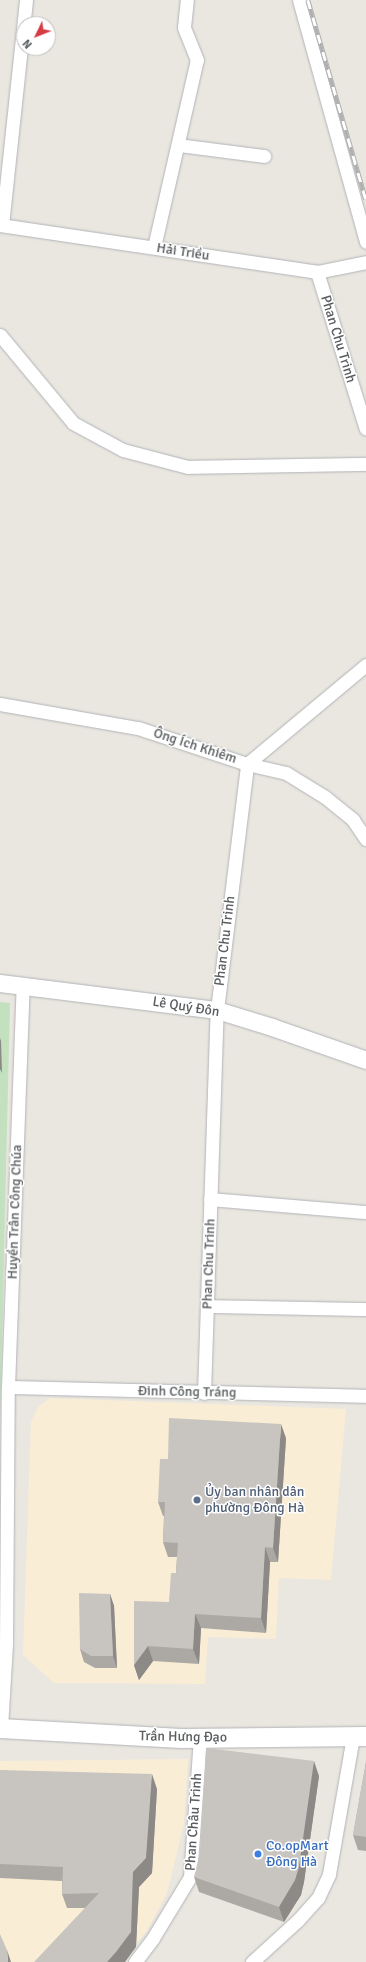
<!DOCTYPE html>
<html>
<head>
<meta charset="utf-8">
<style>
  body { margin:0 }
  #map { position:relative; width:366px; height:1962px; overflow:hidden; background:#eae7e0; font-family:Signika,sans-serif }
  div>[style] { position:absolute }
  .commercial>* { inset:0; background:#f9edd6 }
  .green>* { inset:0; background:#c3e0bf }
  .roads { filter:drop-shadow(0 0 1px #b1b3b7) drop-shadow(0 0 1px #b1b3b7) }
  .minor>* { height:13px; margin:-6.5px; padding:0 6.5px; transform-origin:6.5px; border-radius:6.5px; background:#fff }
  .tertiary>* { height:17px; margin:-8.5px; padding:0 8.5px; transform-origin:8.5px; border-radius:8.5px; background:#fff }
  .secondary>* { height:19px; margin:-9.5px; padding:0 9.5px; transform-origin:9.5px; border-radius:9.5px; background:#fff }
  .rail>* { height:4.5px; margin-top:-2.25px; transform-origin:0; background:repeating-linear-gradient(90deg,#fff 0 9px,#afb0b0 0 18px); box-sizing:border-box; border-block:1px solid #afb0b0 }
  .wall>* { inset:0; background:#aca9a4 }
  .shaded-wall>* { inset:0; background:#8c8986 }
  .building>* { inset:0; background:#c8c4bf }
  .dots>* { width:11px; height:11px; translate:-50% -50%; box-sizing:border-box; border:2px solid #fff; border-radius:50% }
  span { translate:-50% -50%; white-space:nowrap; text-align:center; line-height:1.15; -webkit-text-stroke:3px #fff; paint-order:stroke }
  .street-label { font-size:14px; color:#595d5f }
  .service-label { font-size:14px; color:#4e5e75 }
  .left { translate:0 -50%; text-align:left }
  .shop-label { font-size:14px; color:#366cbe }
  .north { position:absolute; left:16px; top:16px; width:40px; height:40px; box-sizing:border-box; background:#fff; border:1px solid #bdbebf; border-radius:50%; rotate:227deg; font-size:11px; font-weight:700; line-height:16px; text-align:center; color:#595d5f }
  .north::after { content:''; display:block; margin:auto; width:14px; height:18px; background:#d63b42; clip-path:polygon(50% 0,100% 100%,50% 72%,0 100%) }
</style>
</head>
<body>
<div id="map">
  <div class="commercial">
    <i style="clip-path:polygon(50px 1398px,346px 1409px,331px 1580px,279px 1578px,276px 1639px,208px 1637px,205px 1684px,54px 1683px,23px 1655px,31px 1422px,39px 1406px)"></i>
    <i style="clip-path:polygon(188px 1759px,184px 1823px,167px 1893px,147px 1931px,120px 1962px,0 1962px,0 1761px)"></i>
  </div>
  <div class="green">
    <i style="clip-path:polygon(0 1002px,10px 1003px,0 1421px)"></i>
  </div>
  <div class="roads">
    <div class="minor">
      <i style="left:299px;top:0;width:251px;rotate:74.5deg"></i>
      <i style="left:178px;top:145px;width:87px;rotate:7.3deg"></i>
      <i style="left:0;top:225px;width:320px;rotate:8.4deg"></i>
      <i style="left:317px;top:272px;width:50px;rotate:-11.5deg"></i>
      <i style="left:2px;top:225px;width:226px;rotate:-83.9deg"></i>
      <i style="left:154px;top:247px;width:192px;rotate:-77.1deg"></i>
      <i style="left:197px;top:60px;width:35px;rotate:-112deg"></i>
      <i style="left:184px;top:27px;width:27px;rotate:-84deg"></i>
      <i style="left:317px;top:272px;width:164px;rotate:72.7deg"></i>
      <i style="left:0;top:335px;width:114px;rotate:50.3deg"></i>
      <i style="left:73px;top:423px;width:57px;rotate:28.4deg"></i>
      <i style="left:123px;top:450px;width:67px;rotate:14.7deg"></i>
      <i style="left:188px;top:467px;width:178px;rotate:-1deg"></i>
      <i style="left:0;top:704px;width:140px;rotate:9.9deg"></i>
      <i style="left:138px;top:728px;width:115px;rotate:18.3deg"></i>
      <i style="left:247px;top:764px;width:40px;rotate:13deg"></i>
      <i style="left:286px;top:773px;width:46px;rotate:31.6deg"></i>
      <i style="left:325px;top:797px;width:36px;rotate:39deg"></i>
      <i style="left:353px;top:820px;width:23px;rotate:56deg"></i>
      <i style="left:210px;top:1199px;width:157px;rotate:4.8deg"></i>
      <i style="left:208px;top:1306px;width:158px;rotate:1.1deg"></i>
      <i style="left:8px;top:1387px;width:358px;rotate:1.4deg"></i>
      <i style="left:204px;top:1393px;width:383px;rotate:-88.1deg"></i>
      <i style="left:217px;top:1010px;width:248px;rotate:-83deg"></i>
      <i style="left:247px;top:764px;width:155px;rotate:-39.8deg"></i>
      <i style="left:1px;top:1728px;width:85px;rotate:-86.6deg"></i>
      <i style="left:6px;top:1643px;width:256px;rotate:-89.6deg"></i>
      <i style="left:8px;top:1387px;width:402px;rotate:-87.9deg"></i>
      <i style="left:135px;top:1962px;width:30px;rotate:-53deg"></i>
      <i style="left:153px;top:1938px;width:71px;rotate:-58.8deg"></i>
      <i style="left:190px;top:1877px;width:139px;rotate:-85.9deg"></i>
      <i style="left:252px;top:1962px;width:62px;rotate:-42.4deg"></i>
      <i style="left:298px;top:1920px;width:30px;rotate:-48deg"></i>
      <i style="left:318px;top:1898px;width:26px;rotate:-65deg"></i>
      <i style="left:329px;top:1874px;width:140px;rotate:-80.1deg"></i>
    </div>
    <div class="tertiary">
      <i style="left:0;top:983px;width:219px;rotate:7.1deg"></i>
      <i style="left:217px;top:1010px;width:58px;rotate:17.2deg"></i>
      <i style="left:272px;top:1027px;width:100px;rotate:19.3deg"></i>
    </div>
    <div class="secondary">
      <i style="left:0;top:1728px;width:181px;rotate:3.2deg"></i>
      <i style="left:181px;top:1738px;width:185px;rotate:-0.6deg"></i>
    </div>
  </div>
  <div class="rail">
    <i style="left:308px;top:0;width:207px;rotate:73.8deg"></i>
  </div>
  <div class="wall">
    <i style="clip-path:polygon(286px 1438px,278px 1562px,270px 1562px,266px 1633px,201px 1628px,199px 1664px,153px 1661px,139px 1680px,134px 1665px,169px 1602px,176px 1573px,177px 1557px,168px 1557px,163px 1542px,164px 1516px,163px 1516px,158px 1502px,168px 1459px)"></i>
    <i style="clip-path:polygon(110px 1594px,114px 1606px,117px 1668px,95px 1668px,84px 1662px,80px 1649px)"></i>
    <i style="clip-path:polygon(366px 1762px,366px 1851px,358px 1850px,353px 1835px)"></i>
    <i style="clip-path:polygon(0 1770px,157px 1789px,152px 1873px,139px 1887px,136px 1947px,85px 1908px,67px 1908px,62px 1894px,62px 1881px,0 1878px)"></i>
    <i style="clip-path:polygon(319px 1776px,304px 1882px,301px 1895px,284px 1922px,199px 1892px,194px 1877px)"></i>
  </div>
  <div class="shaded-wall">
    <i style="clip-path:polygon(0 1038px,1px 1041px,2px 1073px,0 1069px)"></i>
    <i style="clip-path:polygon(281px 1424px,286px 1438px,278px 1562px,273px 1548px)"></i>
    <i style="clip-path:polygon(265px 1547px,270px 1562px,266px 1633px,261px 1618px)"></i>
    <i style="clip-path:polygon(110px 1594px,114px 1606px,117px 1668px,113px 1656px)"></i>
    <i style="clip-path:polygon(195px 1614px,201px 1628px,199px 1664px,193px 1649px)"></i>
    <i style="clip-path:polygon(148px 1646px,153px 1661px,139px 1680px,134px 1665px)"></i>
    <i style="clip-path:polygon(314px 1761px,319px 1776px,304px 1882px,301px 1895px,284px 1922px,279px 1907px)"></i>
    <i style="clip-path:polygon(152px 1774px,157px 1789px,152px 1873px,139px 1887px,136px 1947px,125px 1962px,107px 1962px,133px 1872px)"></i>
    <i style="clip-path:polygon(7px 1950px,11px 1962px,8px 1962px)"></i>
  </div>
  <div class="building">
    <i style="clip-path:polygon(169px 1418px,281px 1424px,273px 1548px,265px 1547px,261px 1618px,195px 1614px,193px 1649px,148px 1646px,134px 1665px,134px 1601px,169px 1602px,171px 1573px,176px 1573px,178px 1543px,163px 1542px,165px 1502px,158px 1502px,160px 1459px,168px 1459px)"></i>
    <i style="clip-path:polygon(79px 1593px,110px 1594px,113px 1656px,91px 1656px,80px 1649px)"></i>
    <i style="clip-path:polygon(206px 1748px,314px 1761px,299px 1867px,295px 1880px,279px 1907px,194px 1877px,200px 1852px)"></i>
    <i style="clip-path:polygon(366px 1762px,366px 1837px,353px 1835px)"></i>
    <i style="clip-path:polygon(0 1770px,152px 1774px,146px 1858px,133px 1872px,131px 1932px,116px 1952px,107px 1962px,34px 1962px,99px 1893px,62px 1894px,63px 1867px,0 1864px)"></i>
    <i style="clip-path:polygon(0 1934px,7px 1950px,8px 1962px,0 1962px)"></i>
  </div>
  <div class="dots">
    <i style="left:197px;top:1500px;background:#5c6f8a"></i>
    <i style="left:258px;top:1854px;background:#3f7fe0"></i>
  </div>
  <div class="street-label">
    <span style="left:183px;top:252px;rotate:9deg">Hải Triều</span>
    <span style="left:338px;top:339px;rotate:73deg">Phan Chu Trinh</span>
    <span style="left:195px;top:746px;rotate:18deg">Ông Ích Khiêm</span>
    <span style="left:225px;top:941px;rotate:-83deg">Phan Chu Trinh</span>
    <span style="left:186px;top:1007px;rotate:9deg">Lê Quý Đôn</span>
    <span style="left:15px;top:1212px;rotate:-88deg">Huyền Trân Công Chúa</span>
    <span style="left:209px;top:1264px;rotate:-88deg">Phan Chu Trinh</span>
    <span style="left:187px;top:1392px;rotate:1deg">Đinh Công Tráng</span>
    <span style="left:183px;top:1737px;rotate:1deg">Trần Hưng Đạo</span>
    <span style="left:194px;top:1822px;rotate:-86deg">Phan Châu Trinh</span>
  </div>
  <div class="service-label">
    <span class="left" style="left:205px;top:1500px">Ủy ban nhân dân<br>phường Đông Hà</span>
  </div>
  <div class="shop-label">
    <span class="left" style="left:266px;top:1854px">Co.opMart<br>Đông Hà</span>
  </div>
  <div class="north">N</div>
</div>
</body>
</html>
